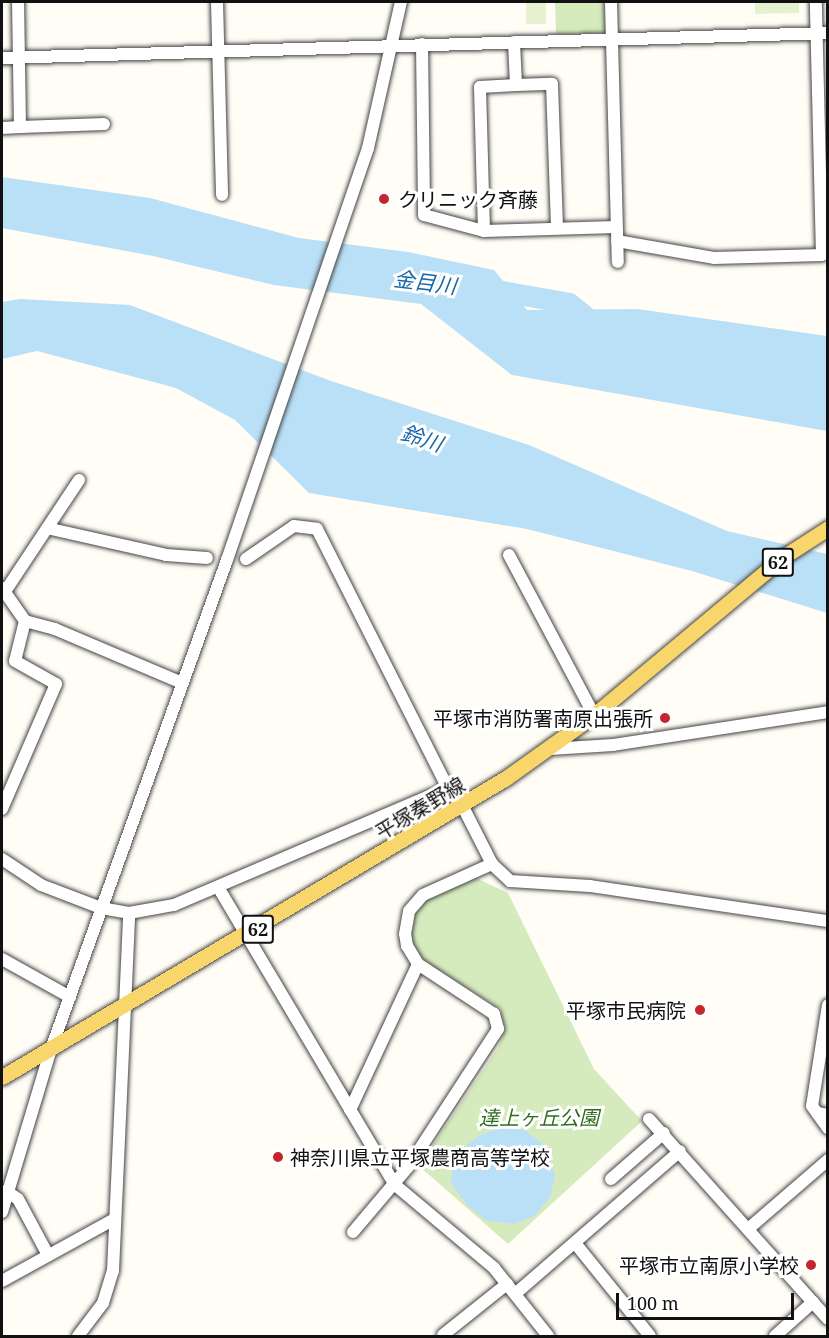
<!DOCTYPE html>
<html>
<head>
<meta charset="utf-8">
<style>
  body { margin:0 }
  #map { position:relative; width:829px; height:1338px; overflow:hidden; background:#fffdf5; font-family:"Noto Serif","Noto Sans JP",serif }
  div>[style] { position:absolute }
  .green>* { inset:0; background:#d5ebbd }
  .pitch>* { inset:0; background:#e6f2cf }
  .water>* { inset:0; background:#b9e0f7 }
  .river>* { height:21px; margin:-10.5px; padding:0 10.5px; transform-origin:10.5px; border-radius:10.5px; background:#b9e0f7 }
  .roads { filter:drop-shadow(0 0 2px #444) drop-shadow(0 0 2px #444) }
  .minor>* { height:12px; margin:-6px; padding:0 6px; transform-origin:6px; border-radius:6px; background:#fff }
  .major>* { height:15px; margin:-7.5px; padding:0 7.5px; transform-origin:7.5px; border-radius:7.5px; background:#f9d66b }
  .dots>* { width:16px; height:16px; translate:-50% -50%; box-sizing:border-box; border:3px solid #fff; border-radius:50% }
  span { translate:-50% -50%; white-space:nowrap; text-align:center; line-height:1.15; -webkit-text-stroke:6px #fff; paint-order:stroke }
  .shield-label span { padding:2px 4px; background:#fff; border:2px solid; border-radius:4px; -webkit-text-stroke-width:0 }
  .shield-label { font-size:18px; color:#111; font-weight:700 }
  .poi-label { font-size:20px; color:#111 }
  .left { translate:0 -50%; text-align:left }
  .right { translate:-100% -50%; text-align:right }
  .street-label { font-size:20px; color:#111 }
  .park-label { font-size:20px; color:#2f6b1f; font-style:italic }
  .water-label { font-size:21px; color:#1768a6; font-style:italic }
  .frame { position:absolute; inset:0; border:3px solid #111; pointer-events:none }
  .scale { position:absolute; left:616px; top:1293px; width:178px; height:27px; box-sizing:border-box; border:3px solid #111; border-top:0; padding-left:8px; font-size:18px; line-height:21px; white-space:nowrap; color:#111; -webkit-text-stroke:4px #fff; paint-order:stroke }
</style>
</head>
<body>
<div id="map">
  <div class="green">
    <i style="clip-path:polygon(555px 2px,604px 2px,605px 33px,556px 34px)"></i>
    <i style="clip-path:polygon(476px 878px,508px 893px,594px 1069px,642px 1121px,508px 1244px,419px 1166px,498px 1048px,505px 1029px,500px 1008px,424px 961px,411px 939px,416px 910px,423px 900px)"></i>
  </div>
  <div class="pitch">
    <i style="clip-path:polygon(526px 2px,546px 2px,546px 24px,526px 24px)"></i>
    <i style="clip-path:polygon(755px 2px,799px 2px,799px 13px,755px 14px)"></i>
  </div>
  <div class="water">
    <i style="clip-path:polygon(2px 177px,150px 198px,299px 238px,408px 252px,494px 270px,527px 310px,637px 309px,827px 336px,827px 431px,512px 375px,421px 304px,274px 285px,153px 256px,2px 228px)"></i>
    <i style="clip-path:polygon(20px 299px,130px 305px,331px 381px,529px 445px,727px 531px,827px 554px,827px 613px,692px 571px,527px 529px,309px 493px,235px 420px,176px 388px,37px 351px,2px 359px,2px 302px)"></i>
    <i style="clip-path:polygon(499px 1127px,525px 1130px,546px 1147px,555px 1175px,550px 1198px,534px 1216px,514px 1224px,487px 1221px,466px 1204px,451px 1183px,454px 1155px,479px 1136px)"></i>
  </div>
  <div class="river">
    <i style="left:484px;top:288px;width:86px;rotate:10deg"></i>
    <i style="left:569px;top:303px;width:38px;rotate:39deg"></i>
  </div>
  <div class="roads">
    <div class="minor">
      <i style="left:217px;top:2px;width:193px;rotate:88.5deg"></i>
      <i style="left:611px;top:2px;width:260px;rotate:88.5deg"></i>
      <i style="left:514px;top:42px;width:43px;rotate:87.3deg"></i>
      <i style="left:516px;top:85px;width:36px;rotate:-2deg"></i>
      <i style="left:552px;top:84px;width:144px;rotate:88deg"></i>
      <i style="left:422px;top:44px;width:171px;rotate:89.3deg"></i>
      <i style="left:424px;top:215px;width:62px;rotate:14.9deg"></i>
      <i style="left:484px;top:231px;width:132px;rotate:-1.7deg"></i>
      <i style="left:2px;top:58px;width:826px;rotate:-1.73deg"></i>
      <i style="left:20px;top:127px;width:84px;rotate:-2deg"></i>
      <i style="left:2px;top:128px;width:18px;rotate:-3deg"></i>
      <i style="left:20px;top:127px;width:125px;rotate:-90.9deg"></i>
      <i style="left:484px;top:231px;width:144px;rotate:-91.6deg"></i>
      <i style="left:480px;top:87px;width:36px;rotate:-3deg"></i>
      <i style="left:617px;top:241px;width:98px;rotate:9.9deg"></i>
      <i style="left:714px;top:258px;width:108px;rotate:-1.6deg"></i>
      <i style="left:822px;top:255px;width:253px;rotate:-91.4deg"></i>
      <i style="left:51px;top:529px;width:118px;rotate:12.7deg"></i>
      <i style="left:166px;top:555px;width:41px;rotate:4.2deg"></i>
      <i style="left:509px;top:555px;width:181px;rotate:62deg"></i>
      <i style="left:246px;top:559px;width:58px;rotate:-34.5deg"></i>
      <i style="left:294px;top:526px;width:23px;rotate:7deg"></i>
      <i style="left:317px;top:529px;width:290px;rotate:63.2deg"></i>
      <i style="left:2px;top:588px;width:40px;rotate:55.1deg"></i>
      <i style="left:25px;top:621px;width:41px;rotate:104deg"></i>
      <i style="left:15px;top:661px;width:47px;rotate:29.3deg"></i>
      <i style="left:56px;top:684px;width:136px;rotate:113.4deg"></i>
      <i style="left:6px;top:590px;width:132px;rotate:-56.4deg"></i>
      <i style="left:25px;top:621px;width:31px;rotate:15deg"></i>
      <i style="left:55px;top:629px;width:138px;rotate:23deg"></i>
      <i style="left:550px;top:749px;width:63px;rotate:-3.6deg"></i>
      <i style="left:613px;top:745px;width:218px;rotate:-8.7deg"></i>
      <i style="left:2px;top:859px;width:47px;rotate:33.7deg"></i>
      <i style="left:41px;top:885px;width:64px;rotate:21deg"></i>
      <i style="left:101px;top:908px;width:28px;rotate:10deg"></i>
      <i style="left:129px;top:913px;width:46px;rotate:-10.1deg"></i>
      <i style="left:174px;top:905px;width:298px;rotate:-23.1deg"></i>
      <i style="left:448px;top:788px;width:24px;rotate:52deg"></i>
      <i style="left:463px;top:807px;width:64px;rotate:63deg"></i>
      <i style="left:492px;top:864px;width:25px;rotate:43deg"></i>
      <i style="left:510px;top:881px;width:80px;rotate:3.6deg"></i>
      <i style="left:590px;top:886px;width:241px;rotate:8.4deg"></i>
      <i style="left:218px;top:887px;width:345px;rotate:59.3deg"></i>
      <i style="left:394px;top:1184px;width:131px;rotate:40deg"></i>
      <i style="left:494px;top:1268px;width:87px;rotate:51.5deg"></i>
      <i style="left:2px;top:959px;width:78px;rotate:29.2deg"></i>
      <i style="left:828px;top:1005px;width:102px;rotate:99deg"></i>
      <i style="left:812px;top:1106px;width:9px;rotate:54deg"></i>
      <i style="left:817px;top:1113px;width:11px;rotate:10deg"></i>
      <i style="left:350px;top:1110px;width:161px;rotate:-65deg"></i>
      <i style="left:817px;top:1113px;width:19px;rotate:54deg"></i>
      <i style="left:649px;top:1119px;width:268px;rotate:48.2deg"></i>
      <i style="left:611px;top:1179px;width:70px;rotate:-41deg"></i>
      <i style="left:6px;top:1191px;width:14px;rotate:34deg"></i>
      <i style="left:18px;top:1199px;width:64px;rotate:61.8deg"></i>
      <i style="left:2px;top:1212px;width:170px;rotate:-73.3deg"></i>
      <i style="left:51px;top:1049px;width:520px;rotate:-70.21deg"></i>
      <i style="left:227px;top:560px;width:435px;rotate:-71.1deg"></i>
      <i style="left:368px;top:148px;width:150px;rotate:-77.3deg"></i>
      <i style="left:748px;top:1229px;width:106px;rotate:-40.8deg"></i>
      <i style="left:353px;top:1232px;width:85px;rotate:-49.8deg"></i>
      <i style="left:408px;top:1167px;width:165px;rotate:-56.9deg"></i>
      <i style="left:498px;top:1029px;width:16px;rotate:-105deg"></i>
      <i style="left:494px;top:1014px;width:91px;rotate:-146.7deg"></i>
      <i style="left:418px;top:964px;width:21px;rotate:-121deg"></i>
      <i style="left:407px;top:946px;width:12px;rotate:-99deg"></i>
      <i style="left:405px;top:934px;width:23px;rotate:-80deg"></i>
      <i style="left:409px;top:911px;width:21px;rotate:-49deg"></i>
      <i style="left:423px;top:895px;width:76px;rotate:-24.2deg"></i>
      <i style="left:575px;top:1243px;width:119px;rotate:51.1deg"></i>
      <i style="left:2px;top:1281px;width:129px;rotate:-28.8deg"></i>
      <i style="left:515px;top:1294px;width:218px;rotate:-40.9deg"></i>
      <i style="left:443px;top:1335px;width:82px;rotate:-38.6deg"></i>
      <i style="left:78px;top:1336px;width:41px;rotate:-52.9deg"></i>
      <i style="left:103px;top:1303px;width:34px;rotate:-73deg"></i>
      <i style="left:113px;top:1271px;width:358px;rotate:-87.4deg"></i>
      <i style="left:775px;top:1336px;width:51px;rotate:-41.8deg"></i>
    </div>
    <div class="major">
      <i style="left:2px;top:1077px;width:586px;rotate:-30.68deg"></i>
      <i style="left:506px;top:778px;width:108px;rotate:-35.6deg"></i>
      <i style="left:594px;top:715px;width:246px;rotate:-39.9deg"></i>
      <i style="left:783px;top:557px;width:54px;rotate:-32.8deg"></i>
    </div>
  </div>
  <div class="dots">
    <i style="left:384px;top:199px;background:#c4262e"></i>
    <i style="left:665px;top:718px;background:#c4262e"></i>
    <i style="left:700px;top:1010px;background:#c4262e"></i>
    <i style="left:278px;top:1157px;background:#c4262e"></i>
    <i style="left:811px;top:1265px;background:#c4262e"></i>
  </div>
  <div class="shield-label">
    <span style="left:778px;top:562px">62</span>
    <span style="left:258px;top:929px">62</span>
  </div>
  <div class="poi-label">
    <span class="left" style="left:398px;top:199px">クリニック斉藤</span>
    <span class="right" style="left:653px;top:718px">平塚市消防署南原出張所</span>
    <span class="right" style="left:686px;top:1010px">平塚市民病院</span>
    <span class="left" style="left:290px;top:1157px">神奈川県立平塚農商高等学校</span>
    <span class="right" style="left:799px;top:1265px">平塚市立南原小学校</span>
  </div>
  <div class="street-label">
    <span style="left:420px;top:808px;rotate:-31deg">平塚秦野線</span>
  </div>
  <div class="park-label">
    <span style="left:539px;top:1117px">達上ヶ丘公園</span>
  </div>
  <div class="water-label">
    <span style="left:425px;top:282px;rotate:7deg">金目川</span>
    <span style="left:422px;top:438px;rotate:18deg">鈴川</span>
  </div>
  <div class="frame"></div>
  <div class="scale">100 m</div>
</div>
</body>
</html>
